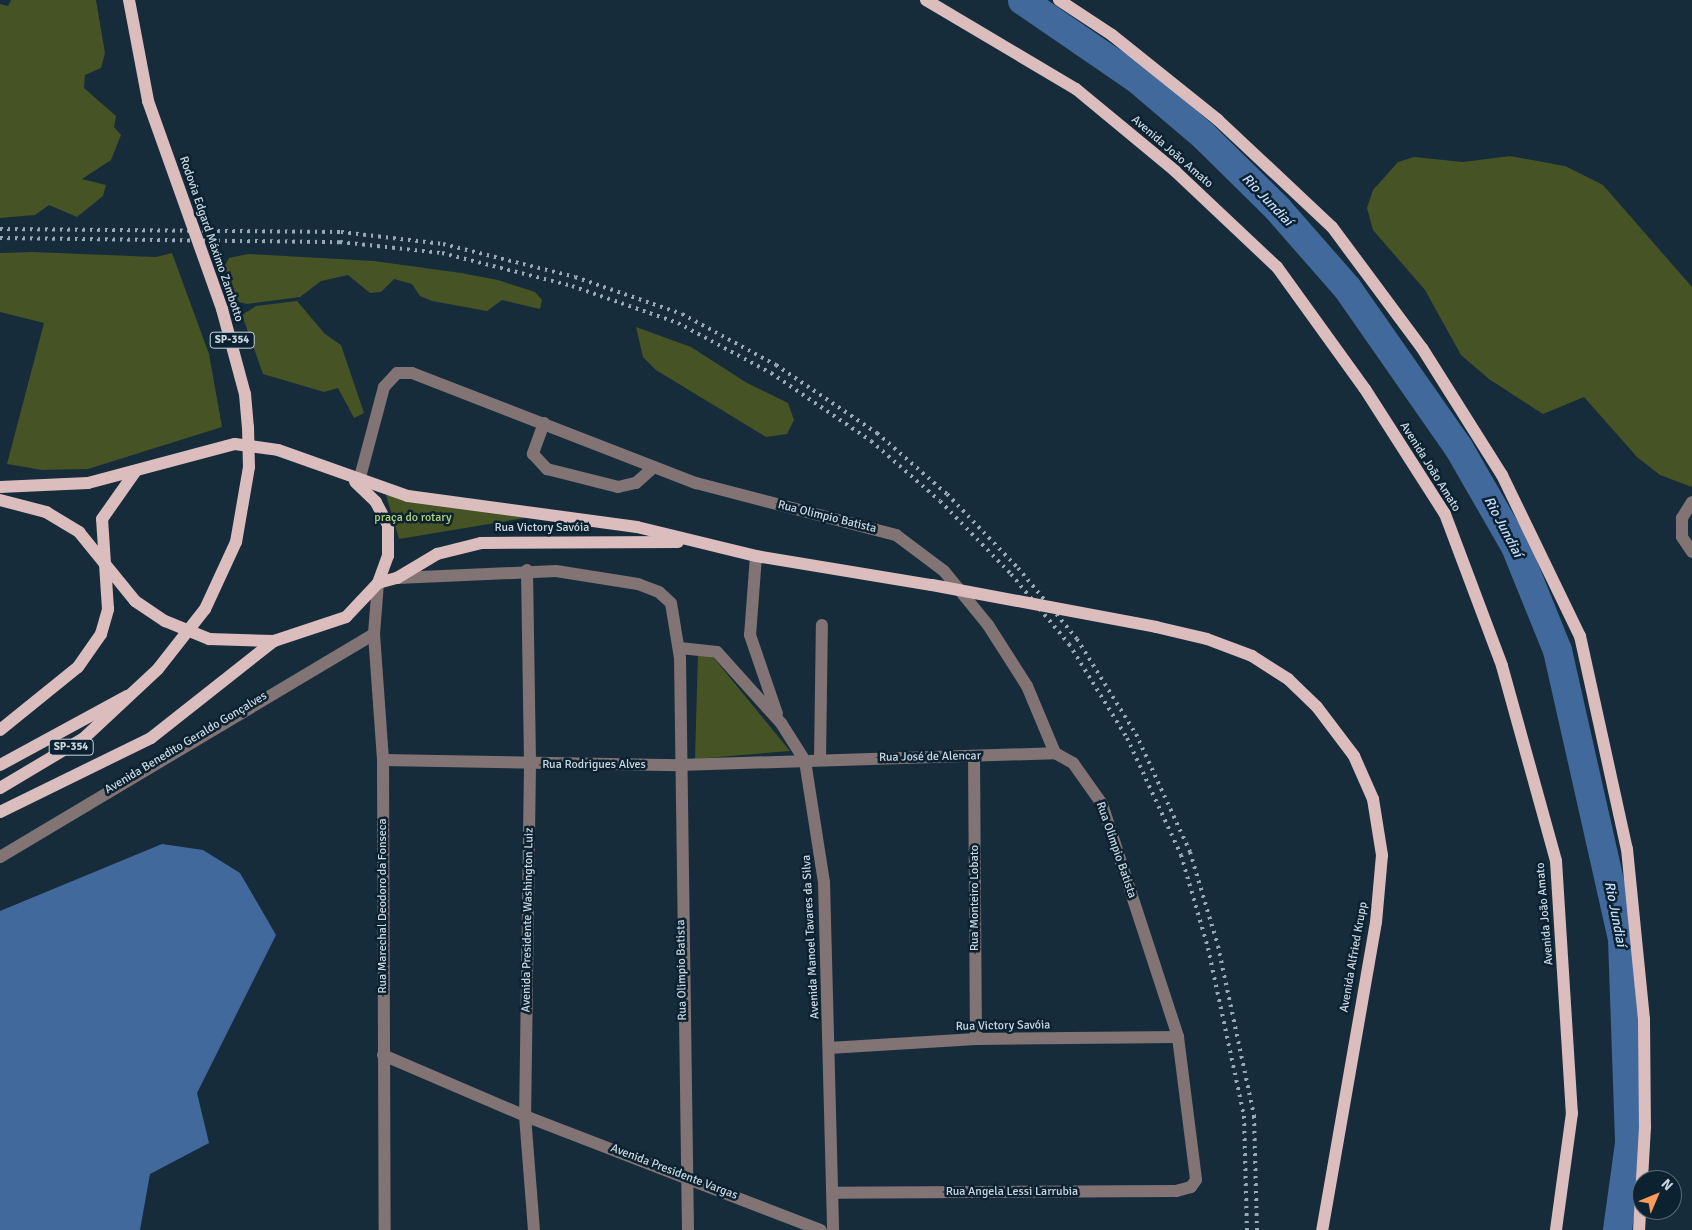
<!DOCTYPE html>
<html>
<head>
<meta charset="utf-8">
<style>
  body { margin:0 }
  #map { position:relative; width:1692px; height:1230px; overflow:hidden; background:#162c3b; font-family:Signika,sans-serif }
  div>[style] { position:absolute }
  .green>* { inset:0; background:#465324 }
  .water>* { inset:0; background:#41699c }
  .river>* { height:29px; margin:-14.5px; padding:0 14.5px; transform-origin:14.5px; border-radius:14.5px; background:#41699c }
  .minor>* { height:12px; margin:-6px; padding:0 6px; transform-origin:6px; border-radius:6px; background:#827374 }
  .major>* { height:12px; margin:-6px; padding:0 6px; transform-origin:6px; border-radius:6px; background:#dbbdbe }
  .rail>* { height:4px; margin-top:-2px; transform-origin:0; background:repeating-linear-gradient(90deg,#99a9b4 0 2.5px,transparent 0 7.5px) }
  .major-bridge>* { height:12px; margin:-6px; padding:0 6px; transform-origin:6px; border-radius:6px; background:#dbbdbe }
  span { translate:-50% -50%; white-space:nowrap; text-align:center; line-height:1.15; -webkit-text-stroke:5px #0c2231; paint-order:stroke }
  .shield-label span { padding:1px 4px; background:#0c2231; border:1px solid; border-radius:4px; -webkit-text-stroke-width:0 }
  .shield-label { font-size:11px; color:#cad7e1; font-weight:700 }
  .street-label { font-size:12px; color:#cad7e1 }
  .park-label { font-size:12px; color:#b7d275 }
  .water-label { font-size:14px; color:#c5ddfb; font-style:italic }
  .north { position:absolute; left:1632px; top:1170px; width:50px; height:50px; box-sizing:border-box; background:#0c2231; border:1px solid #586a77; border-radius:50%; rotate:45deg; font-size:14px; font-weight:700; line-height:20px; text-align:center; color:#cad7e1 }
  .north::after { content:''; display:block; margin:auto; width:18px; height:22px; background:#fd9c56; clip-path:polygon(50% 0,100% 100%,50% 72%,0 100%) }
</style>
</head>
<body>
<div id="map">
  <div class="green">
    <i style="clip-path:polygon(11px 0,96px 0,105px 53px,101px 68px,85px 75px,84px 88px,116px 116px,114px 127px,121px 135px,111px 160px,82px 179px,106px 185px,103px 196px,77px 217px,49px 205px,35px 215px,0 218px,0 4px,8px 6px)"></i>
    <i style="clip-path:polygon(1510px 156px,1565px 166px,1603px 185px,1692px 287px,1692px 487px,1660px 475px,1637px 457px,1584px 397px,1543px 414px,1489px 379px,1461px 355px,1425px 290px,1373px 230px,1367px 208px,1373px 190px,1398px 162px,1414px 157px,1463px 162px)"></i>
    <i style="clip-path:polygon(32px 252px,156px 257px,172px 253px,209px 354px,222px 427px,88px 469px,42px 470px,7px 464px,44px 323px,0 312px,0 253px)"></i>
    <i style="clip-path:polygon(248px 254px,374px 261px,461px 273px,498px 280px,535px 292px,542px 300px,540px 309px,502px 300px,487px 311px,432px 301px,420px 296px,412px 284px,394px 279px,381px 292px,370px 293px,348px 275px,321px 281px,300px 297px,247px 304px,239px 302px,223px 269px,229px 258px)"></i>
    <i style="clip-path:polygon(297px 301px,325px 334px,341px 345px,364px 413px,354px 418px,338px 388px,324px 392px,263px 374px,242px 315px,256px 306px)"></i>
    <i style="clip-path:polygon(636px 327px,691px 347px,747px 383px,788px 403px,794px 420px,787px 434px,766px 437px,656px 370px,643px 357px)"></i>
    <i style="clip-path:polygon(386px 495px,525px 518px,399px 539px)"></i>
    <i style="clip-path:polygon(698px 653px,714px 658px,790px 751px,695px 759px)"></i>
  </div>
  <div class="water">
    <i style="clip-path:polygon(162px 844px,203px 850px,240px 873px,276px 935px,197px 1093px,209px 1143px,150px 1174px,140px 1230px,0 1230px,0 911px)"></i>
  </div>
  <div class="river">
    <i style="left:1022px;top:0;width:138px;rotate:34.4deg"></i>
    <i style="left:1136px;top:78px;width:88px;rotate:40.4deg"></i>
    <i style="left:1203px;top:135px;width:104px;rotate:44.6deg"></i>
    <i style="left:1277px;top:208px;width:106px;rotate:48.8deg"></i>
    <i style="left:1347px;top:288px;width:194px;rotate:55.1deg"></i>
    <i style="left:1458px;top:447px;width:114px;rotate:60.1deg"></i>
    <i style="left:1515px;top:546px;width:112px;rotate:68deg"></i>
    <i style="left:1557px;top:650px;width:296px;rotate:77.3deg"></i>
    <i style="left:1622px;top:939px;width:204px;rotate:88deg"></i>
    <i style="left:1629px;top:1143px;width:88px;rotate:97.9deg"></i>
  </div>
  <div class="minor">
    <i style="left:544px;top:423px;width:33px;rotate:110deg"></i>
    <i style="left:533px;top:454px;width:21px;rotate:47deg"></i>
    <i style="left:547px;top:469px;width:73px;rotate:14.2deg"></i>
    <i style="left:618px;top:487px;width:18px;rotate:-13deg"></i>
    <i style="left:636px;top:483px;width:24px;rotate:-42deg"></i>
    <i style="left:359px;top:481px;width:97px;rotate:-75.1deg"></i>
    <i style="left:384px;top:387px;width:19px;rotate:-47deg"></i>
    <i style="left:397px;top:373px;width:15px"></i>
    <i style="left:412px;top:373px;width:305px;rotate:21.2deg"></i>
    <i style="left:696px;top:483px;width:207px;rotate:14.6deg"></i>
    <i style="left:896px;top:535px;width:60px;rotate:36.9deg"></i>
    <i style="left:944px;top:571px;width:70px;rotate:50.8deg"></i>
    <i style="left:988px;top:625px;width:72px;rotate:57.4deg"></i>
    <i style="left:1027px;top:686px;width:73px;rotate:67.3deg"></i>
    <i style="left:1055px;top:753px;width:21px;rotate:29deg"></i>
    <i style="left:1073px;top:763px;width:50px;rotate:54.7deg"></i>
    <i style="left:1102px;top:804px;width:245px;rotate:71.9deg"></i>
    <i style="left:1178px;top:1037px;width:144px;rotate:82.8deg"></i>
    <i style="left:1196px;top:1180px;width:9px;rotate:126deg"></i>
    <i style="left:1191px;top:1187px;width:16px;rotate:165deg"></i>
    <i style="left:1176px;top:1191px;width:343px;rotate:179.7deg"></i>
    <i style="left:1692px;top:502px;width:19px;rotate:122deg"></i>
    <i style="left:1682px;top:518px;width:19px;rotate:90deg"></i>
    <i style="left:1682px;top:537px;width:18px;rotate:56deg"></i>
    <i style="left:756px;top:556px;width:79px;rotate:94.3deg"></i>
    <i style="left:750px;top:635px;width:83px;rotate:71.1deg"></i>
    <i style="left:527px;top:570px;width:195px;rotate:89.1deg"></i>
    <i style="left:530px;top:765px;width:351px;rotate:90.8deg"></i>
    <i style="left:525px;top:1116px;width:114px;rotate:85.5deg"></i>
    <i style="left:397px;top:578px;width:159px;rotate:-2.5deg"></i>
    <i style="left:556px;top:571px;width:83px;rotate:9deg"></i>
    <i style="left:638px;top:584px;width:22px;rotate:21deg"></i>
    <i style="left:659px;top:592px;width:16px;rotate:43deg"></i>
    <i style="left:671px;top:603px;width:56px;rotate:80.7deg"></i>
    <i style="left:680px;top:658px;width:572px;rotate:89.2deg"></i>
    <i style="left:378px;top:583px;width:51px;rotate:94.5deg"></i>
    <i style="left:374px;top:634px;width:126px;rotate:85.9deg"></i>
    <i style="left:383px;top:760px;width:470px;rotate:89.8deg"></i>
    <i style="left:680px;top:648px;width:37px;rotate:6deg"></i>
    <i style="left:717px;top:652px;width:96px;rotate:48deg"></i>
    <i style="left:781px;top:723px;width:45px;rotate:57.7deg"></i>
    <i style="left:805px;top:761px;width:122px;rotate:81.1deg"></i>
    <i style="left:824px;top:882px;width:348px;rotate:88.5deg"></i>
    <i style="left:974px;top:756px;width:283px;rotate:89.6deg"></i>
    <i style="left:383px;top:760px;width:296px;rotate:1deg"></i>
    <i style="left:679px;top:765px;width:376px;rotate:-1.8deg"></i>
    <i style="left:820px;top:760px;width:135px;rotate:-89.2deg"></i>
    <i style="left:0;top:857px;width:435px;rotate:-30.8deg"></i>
    <i style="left:829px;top:1048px;width:147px;rotate:-3.5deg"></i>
    <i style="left:976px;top:1039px;width:202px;rotate:-0.6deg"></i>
    <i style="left:383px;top:1055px;width:155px;rotate:23.2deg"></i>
    <i style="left:525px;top:1116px;width:317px;rotate:21.1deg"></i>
  </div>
  <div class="major">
    <i style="left:926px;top:0;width:174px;rotate:30.7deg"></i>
    <i style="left:1076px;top:89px;width:129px;rotate:39.6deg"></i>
    <i style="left:1175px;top:171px;width:140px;rotate:43.3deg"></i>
    <i style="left:1277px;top:267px;width:150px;rotate:54.2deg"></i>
    <i style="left:1365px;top:389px;width:148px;rotate:57.4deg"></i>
    <i style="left:1445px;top:514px;width:162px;rotate:69.4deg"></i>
    <i style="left:1502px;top:666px;width:202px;rotate:74.5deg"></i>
    <i style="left:1556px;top:861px;width:253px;rotate:86.4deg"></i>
    <i style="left:1572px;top:1113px;width:118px;rotate:97.8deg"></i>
    <i style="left:1059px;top:0;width:64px;rotate:33.4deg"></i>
    <i style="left:1112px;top:35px;width:136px;rotate:38.7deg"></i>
    <i style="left:1218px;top:120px;width:156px;rotate:43.2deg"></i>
    <i style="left:1332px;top:227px;width:151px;rotate:53.4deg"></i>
    <i style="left:1422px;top:348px;width:150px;rotate:57.8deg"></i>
    <i style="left:1502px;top:475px;width:179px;rotate:64.2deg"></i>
    <i style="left:1580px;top:636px;width:218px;rotate:77.6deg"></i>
    <i style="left:1627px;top:849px;width:171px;rotate:84.3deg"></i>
    <i style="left:1644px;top:1019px;width:108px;rotate:89.5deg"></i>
    <i style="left:1645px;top:1127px;width:103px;rotate:93.3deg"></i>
    <i style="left:0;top:487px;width:88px;rotate:-2.6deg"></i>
    <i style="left:88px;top:483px;width:152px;rotate:-14.9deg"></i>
    <i style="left:235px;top:444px;width:43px;rotate:7.9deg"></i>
    <i style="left:278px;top:450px;width:138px;rotate:19.5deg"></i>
    <i style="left:408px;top:496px;width:231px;rotate:7.7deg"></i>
    <i style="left:637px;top:527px;width:122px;rotate:13.7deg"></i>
    <i style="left:756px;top:556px;width:178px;rotate:9.4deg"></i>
    <i style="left:0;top:500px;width:48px;rotate:14.6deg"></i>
    <i style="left:46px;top:512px;width:39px;rotate:31deg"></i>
    <i style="left:79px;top:532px;width:89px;rotate:50.9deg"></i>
    <i style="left:135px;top:601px;width:36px;rotate:34deg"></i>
    <i style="left:165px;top:621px;width:48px;rotate:22.2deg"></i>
    <i style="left:209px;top:639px;width:65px;rotate:1.8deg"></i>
    <i style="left:274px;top:641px;width:76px;rotate:-18.4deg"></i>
    <i style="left:346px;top:617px;width:47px;rotate:-46.7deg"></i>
    <i style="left:378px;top:583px;width:29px;rotate:-70deg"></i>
    <i style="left:388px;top:556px;width:31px;rotate:-90deg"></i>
    <i style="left:388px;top:525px;width:26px;rotate:-118deg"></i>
    <i style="left:376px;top:502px;width:29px;rotate:-136deg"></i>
    <i style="left:378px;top:583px;width:20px;rotate:-15deg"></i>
    <i style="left:397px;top:578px;width:47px;rotate:-31deg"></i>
    <i style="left:437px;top:554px;width:45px;rotate:-14deg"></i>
    <i style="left:481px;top:543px;width:197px;rotate:-0.3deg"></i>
    <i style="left:1156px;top:627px;width:52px;rotate:13.2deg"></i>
    <i style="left:1207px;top:639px;width:48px;rotate:20.7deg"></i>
    <i style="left:1252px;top:656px;width:43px;rotate:32.6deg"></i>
    <i style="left:1288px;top:679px;width:40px;rotate:44deg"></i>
    <i style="left:1317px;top:707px;width:61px;rotate:52.9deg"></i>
    <i style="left:1354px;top:756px;width:47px;rotate:66.2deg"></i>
    <i style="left:1373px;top:799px;width:57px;rotate:80.9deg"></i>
    <i style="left:1382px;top:855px;width:67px;rotate:95.1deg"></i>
    <i style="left:1376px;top:922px;width:313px;rotate:99.9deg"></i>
    <i style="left:0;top:730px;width:100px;rotate:-38.9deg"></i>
    <i style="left:78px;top:667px;width:40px;rotate:-55.1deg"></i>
    <i style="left:101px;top:634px;width:26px;rotate:-74deg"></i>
    <i style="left:108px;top:609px;width:90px;rotate:-93.8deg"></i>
    <i style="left:102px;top:519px;width:57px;rotate:-54.9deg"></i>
    <i style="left:0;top:765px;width:145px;rotate:-28.5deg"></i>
    <i style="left:0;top:788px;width:98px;rotate:-30.8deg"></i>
    <i style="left:84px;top:738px;width:101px;rotate:-43deg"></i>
    <i style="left:0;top:812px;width:168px;rotate:-26.1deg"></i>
    <i style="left:151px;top:738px;width:157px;rotate:-38.3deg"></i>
  </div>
  <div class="rail">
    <i style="left:0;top:229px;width:341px;rotate:0.5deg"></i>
    <i style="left:341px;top:232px;width:103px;rotate:6.7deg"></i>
    <i style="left:443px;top:244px;width:136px;rotate:14deg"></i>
    <i style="left:575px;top:277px;width:113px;rotate:19.1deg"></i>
    <i style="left:682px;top:314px;width:107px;rotate:28.5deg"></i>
    <i style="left:776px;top:365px;width:122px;rotate:34deg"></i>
    <i style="left:877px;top:433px;width:93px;rotate:41.1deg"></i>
    <i style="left:947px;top:494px;width:103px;rotate:46.2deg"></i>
    <i style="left:1018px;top:568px;width:92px;rotate:50.3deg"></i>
    <i style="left:1077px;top:639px;width:112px;rotate:58.2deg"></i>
    <i style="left:1136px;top:734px;width:130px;rotate:65.4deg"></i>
    <i style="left:1190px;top:852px;width:98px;rotate:73.4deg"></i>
    <i style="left:1218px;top:946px;width:174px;rotate:78deg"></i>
    <i style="left:1254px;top:1116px;width:114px;rotate:88.5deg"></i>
    <i style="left:0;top:238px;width:340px;rotate:0.7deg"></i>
    <i style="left:340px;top:242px;width:103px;rotate:6.2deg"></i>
    <i style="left:442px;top:253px;width:134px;rotate:14.2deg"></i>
    <i style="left:572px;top:286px;width:112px;rotate:19.2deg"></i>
    <i style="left:678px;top:323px;width:106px;rotate:28.3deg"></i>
    <i style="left:771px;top:373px;width:121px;rotate:34.2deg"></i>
    <i style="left:871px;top:441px;width:91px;rotate:41deg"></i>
    <i style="left:940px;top:501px;width:102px;rotate:45.8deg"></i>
    <i style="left:1011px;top:574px;width:91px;rotate:50.4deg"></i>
    <i style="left:1069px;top:644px;width:110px;rotate:58.3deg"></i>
    <i style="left:1127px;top:738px;width:129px;rotate:65.2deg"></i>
    <i style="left:1181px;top:855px;width:97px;rotate:73.8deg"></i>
    <i style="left:1208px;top:948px;width:172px;rotate:77.9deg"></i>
    <i style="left:1244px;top:1116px;width:114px;rotate:88.5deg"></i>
  </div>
  <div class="major-bridge">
    <i style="left:129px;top:0;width:103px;rotate:79.3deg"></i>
    <i style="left:148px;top:101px;width:221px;rotate:70.4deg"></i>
    <i style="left:222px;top:309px;width:88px;rotate:74.9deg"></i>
    <i style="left:245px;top:394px;width:33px;rotate:85deg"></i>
    <i style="left:248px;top:427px;width:40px;rotate:88.6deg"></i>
    <i style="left:249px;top:467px;width:76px;rotate:99.8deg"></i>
    <i style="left:236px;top:542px;width:74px;rotate:114.8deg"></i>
    <i style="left:205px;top:609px;width:76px;rotate:128.1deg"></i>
    <i style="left:932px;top:585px;width:228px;rotate:10.6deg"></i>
  </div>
  <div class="shield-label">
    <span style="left:232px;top:340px">SP-354</span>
    <span style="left:71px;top:747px">SP-354</span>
  </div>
  <div class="street-label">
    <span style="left:1172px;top:152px;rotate:41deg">Avenida João Amato</span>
    <span style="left:211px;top:239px;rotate:71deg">Rodovia Edgard Máximo Zambotto</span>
    <span style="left:1430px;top:467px;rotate:58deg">Avenida João Amato</span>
    <span style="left:827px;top:517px;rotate:14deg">Rua Olimpio Batista</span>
    <span style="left:542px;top:528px">Rua Victory Savóia</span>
    <span style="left:186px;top:743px;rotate:-31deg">Avenida Benedito Geraldo Gonçalves</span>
    <span style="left:930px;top:757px;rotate:-1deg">Rua José de Alencar</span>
    <span style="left:594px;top:765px">Rua Rodrigues Alves</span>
    <span style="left:1116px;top:850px;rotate:71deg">Rua Olimpio Batista</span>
    <span style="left:975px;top:898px;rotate:-90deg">Rua Monteiro Lobato</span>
    <span style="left:383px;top:906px;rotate:-90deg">Rua Marechal Deodoro da Fonseca</span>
    <span style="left:1545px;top:914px;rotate:-95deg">Avenida João Amato</span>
    <span style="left:528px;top:920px;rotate:-89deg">Avenida Presidente Washington Luiz</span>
    <span style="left:811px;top:937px;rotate:-93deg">Avenida Manoel Tavares da Silva</span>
    <span style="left:1354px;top:957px;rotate:-80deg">Avenida Alfried Krupp</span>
    <span style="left:682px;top:970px;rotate:-91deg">Rua Olimpio Batista</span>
    <span style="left:1003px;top:1026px;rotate:-1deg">Rua Victory Savóia</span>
    <span style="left:674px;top:1172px;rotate:21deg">Avenida Presidente Vargas</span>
    <span style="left:1012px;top:1192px">Rua Angela Lessi Larrubia</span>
  </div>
  <div class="park-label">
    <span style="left:413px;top:518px">praça do rotary</span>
  </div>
  <div class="water-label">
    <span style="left:1267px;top:200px;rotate:46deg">Rio Jundiaí</span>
    <span style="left:1503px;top:527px;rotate:62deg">Rio Jundiaí</span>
    <span style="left:1615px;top:914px;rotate:79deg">Rio Jundiaí</span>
  </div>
  <div class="north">N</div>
</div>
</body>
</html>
